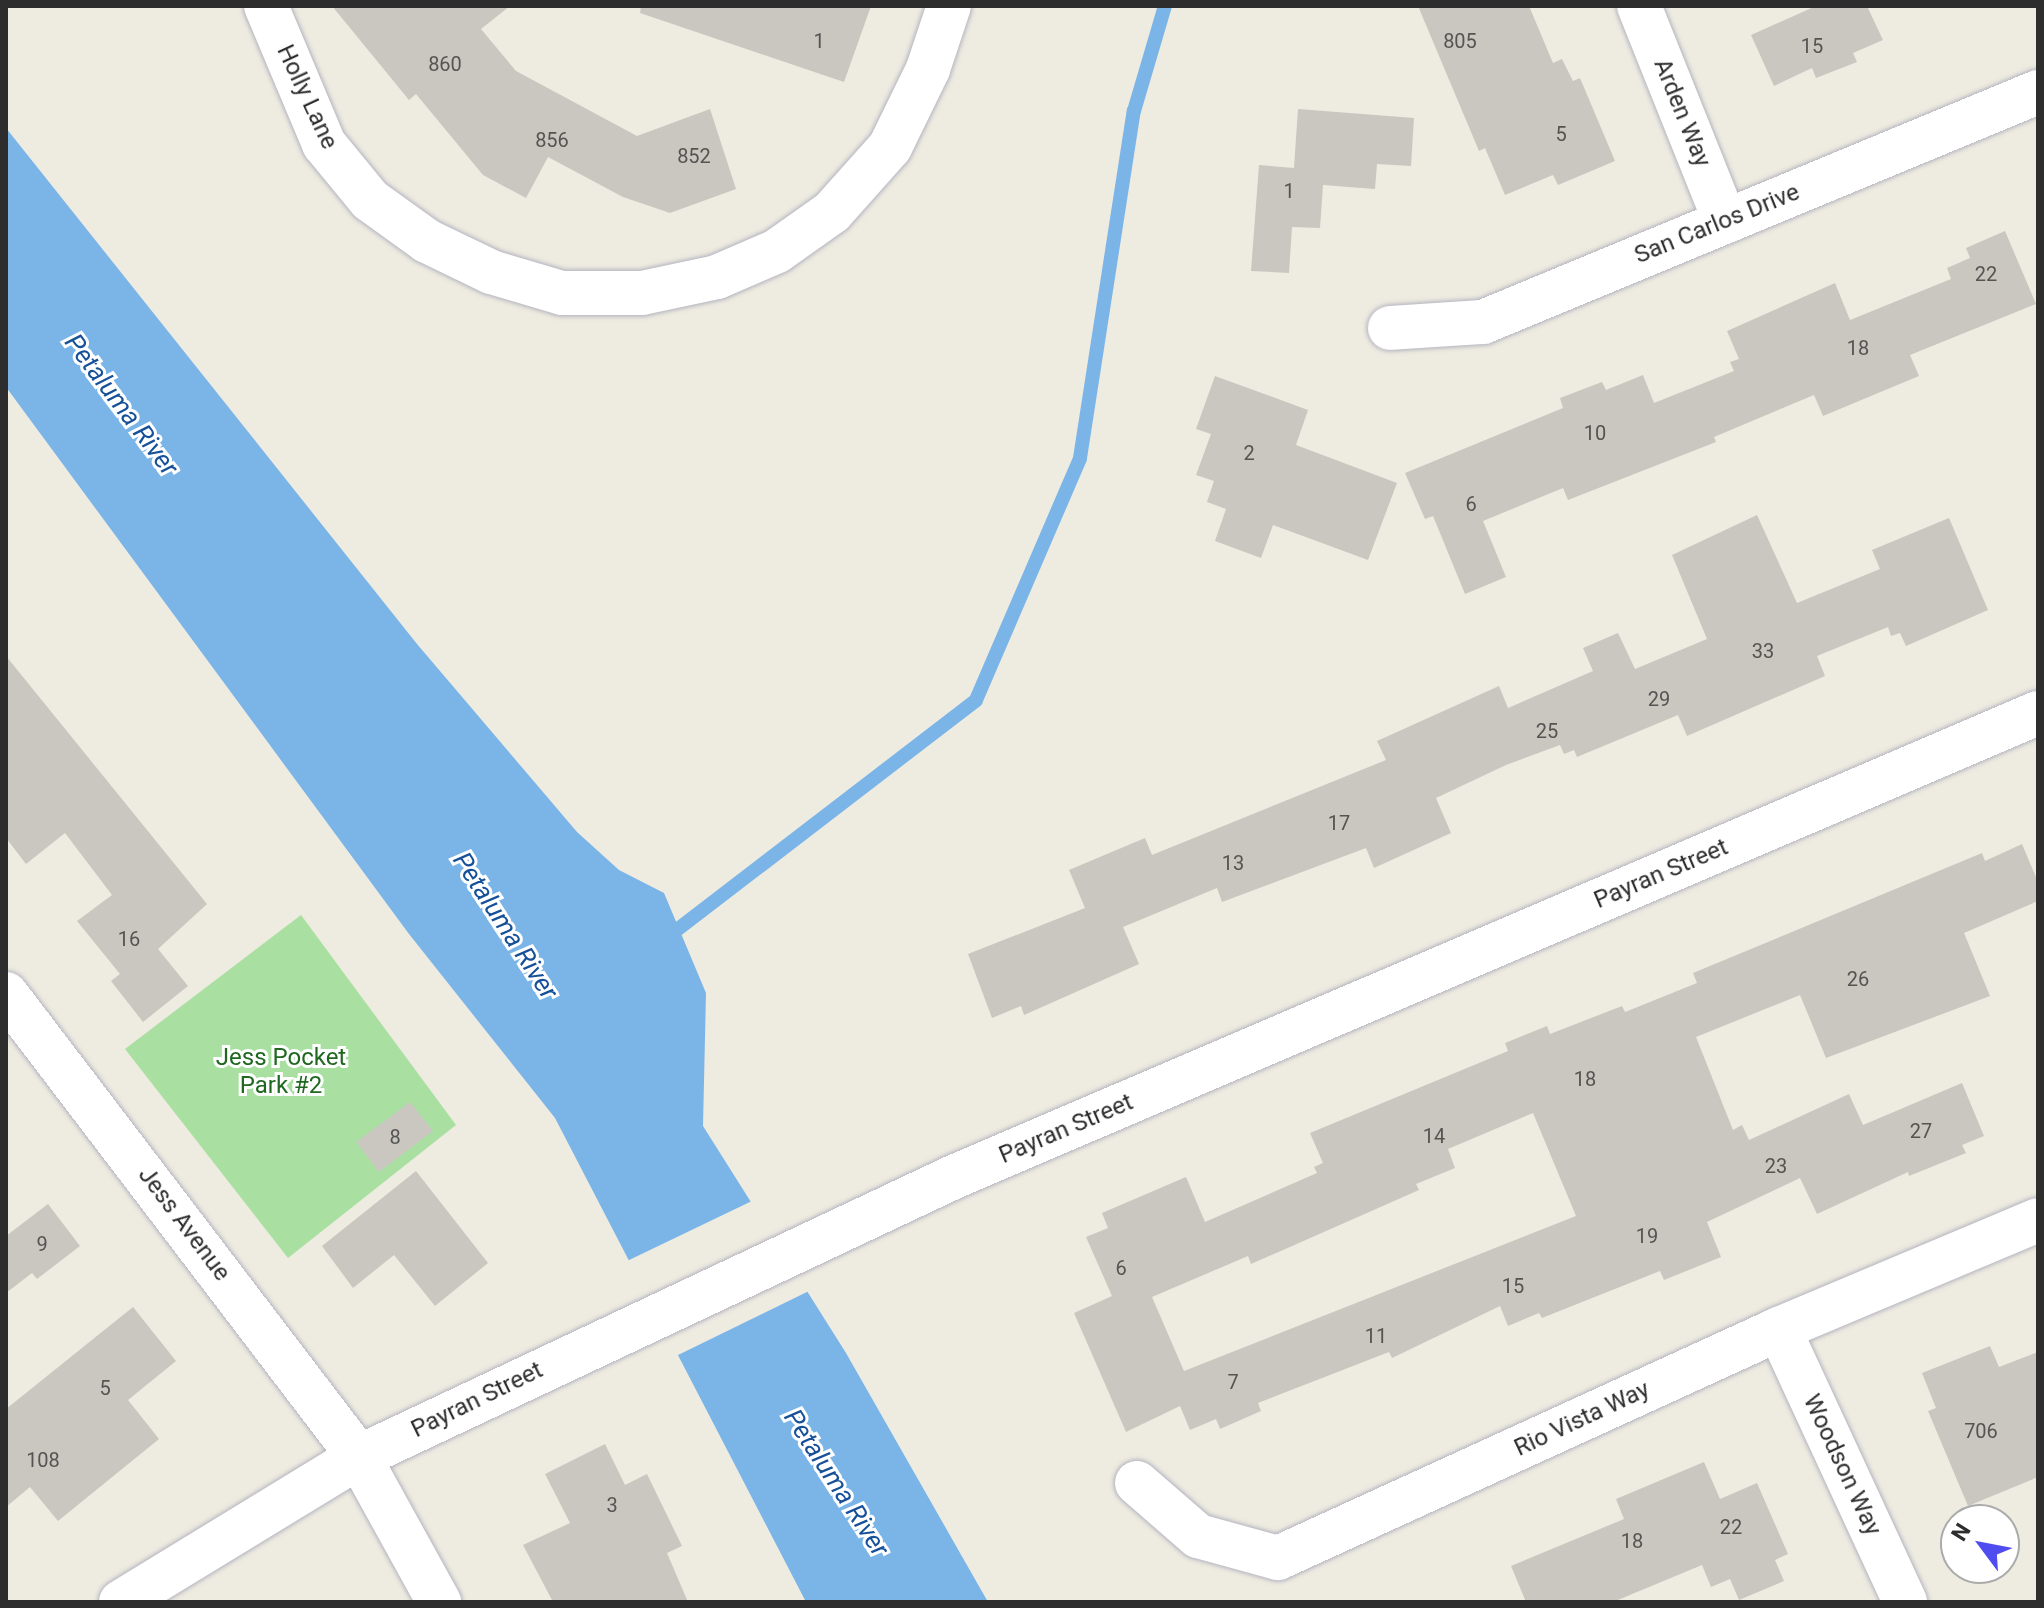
<!DOCTYPE html>
<html>
<head>
<meta charset="utf-8">
<style>
  body { margin:0 }
  #map { position:relative; width:2044px; height:1608px; overflow:hidden; background:#eeebe1; font-family:Roboto,sans-serif }
  div>[style] { position:absolute }
  .green>* { inset:0; background:#a9e0a1 }
  .water>* { inset:0; background:#7bb5e8 }
  .pier>* { inset:0; background:#eeebe1 }
  .stream>* { height:14px; margin:-7px; padding:0 7px; transform-origin:7px; border-radius:7px; background:#7bb5e8 }
  .building>* { inset:0; background:#cac7c0 }
  .roads { filter:drop-shadow(0 0 2px #b4b4bf) drop-shadow(0 0 2px #b4b4bf) }
  .minor>* { height:44px; margin:-22px; padding:0 22px; transform-origin:22px; border-radius:22px; background:#fff }
  .secondary>* { height:44px; margin:-22px; padding:0 22px; transform-origin:22px; border-radius:22px; background:#fff }
  span { translate:-50% -50%; white-space:nowrap; text-align:center; line-height:1.15; -webkit-text-stroke:6px #fff; paint-order:stroke }
  .number-label { font-size:20px; color:#545452 }
  .number-label span { -webkit-text-stroke-width:0 }
  .street-label { font-size:24px; color:#2d2d2d }
  .park-label { font-size:24px; color:#206820 }
  .water-label { font-size:26px; color:#165099; font-style:italic }
  .frame { position:absolute; inset:0; border:8px solid #2d2d2d; pointer-events:none }
  .north { position:absolute; left:1940px; top:1504px; width:80px; height:80px; box-sizing:border-box; background:#fff; border:2px solid #ababab; border-radius:50%; rotate:302deg; font-size:22px; font-weight:700; line-height:32px; text-align:center; color:#2d2d2d }
  .north::after { content:''; display:block; margin:auto; width:28px; height:36px; background:#4f4cf0; clip-path:polygon(50% 0,100% 100%,50% 72%,0 100%) }
</style>
</head>
<body>
<div id="map">
  <div class="green">
    <i style="clip-path:polygon(301px 915px,456px 1125px,288px 1258px,125px 1049px)"></i>
  </div>
  <div class="water">
    <i style="clip-path:polygon(6px 128px,417px 644px,577px 832px,619px 870px,664px 893px,706px 993px,703px 1126px,846px 1353px,988px 1602px,806px 1602px,555px 1118px,409px 934px,6px 387px)"></i>
  </div>
  <div class="pier">
    <i style="clip-path:polygon(754px 1200px,811px 1290px,674px 1357px,625px 1262px)"></i>
  </div>
  <div class="stream">
    <i style="left:665px;top:939px;width:392px;rotate:-37.5deg"></i>
    <i style="left:976px;top:700px;width:263px;rotate:-66.7deg"></i>
    <i style="left:1080px;top:458px;width:351px;rotate:-81.2deg"></i>
    <i style="left:1134px;top:111px;width:109px;rotate:-73.6deg"></i>
  </div>
  <div class="building">
    <i style="clip-path:polygon(332px 6px,510px 6px,481px 29px,516px 71px,637px 136px,710px 109px,736px 189px,670px 213px,623px 197px,548px 157px,526px 198px,483px 175px,416px 94px,409px 100px)"></i>
    <i style="clip-path:polygon(641px 6px,871px 6px,844px 82px,640px 13px)"></i>
    <i style="clip-path:polygon(1418px 6px,1529px 6px,1553px 63px,1562px 59px,1573px 81px,1580px 78px,1615px 161px,1558px 185px,1553px 175px,1505px 195px,1485px 148px,1479px 151px)"></i>
    <i style="clip-path:polygon(1816px 6px,1867px 6px,1883px 40px,1853px 53px,1857px 62px,1816px 78px,1812px 68px,1774px 86px,1751px 35px)"></i>
    <i style="clip-path:polygon(1298px 109px,1414px 118px,1411px 166px,1377px 164px,1375px 189px,1323px 185px,1320px 228px,1292px 227px,1289px 273px,1251px 271px,1259px 165px,1294px 168px)"></i>
    <i style="clip-path:polygon(2005px 231px,2036px 304px,1910px 355px,1919px 376px,1823px 416px,1814px 395px,1714px 437px,1716px 442px,1568px 500px,1563px 488px,1483px 521px,1506px 577px,1465px 594px,1433px 516px,1425px 519px,1405px 473px,1563px 408px,1560px 398px,1602px 382px,1606px 390px,1643px 375px,1654px 403px,1734px 371px,1730px 362px,1739px 359px,1727px 331px,1835px 283px,1850px 320px,1951px 279px,1947px 268px,1970px 258px,1966px 248px)"></i>
    <i style="clip-path:polygon(1215px 376px,1308px 410px,1296px 445px,1397px 483px,1368px 560px,1273px 525px,1261px 558px,1215px 541px,1226px 509px,1207px 502px,1214px 481px,1196px 475px,1211px 434px,1196px 429px)"></i>
    <i style="clip-path:polygon(1757px 515px,1797px 603px,1880px 569px,1872px 550px,1949px 518px,1988px 610px,1906px 646px,1900px 633px,1891px 636px,1888px 627px,1817px 656px,1825px 676px,1687px 736px,1678px 715px,1577px 757px,1574px 750px,1564px 754px,1560px 745px,1506px 765px,1436px 798px,1451px 833px,1374px 868px,1366px 848px,1222px 902px,1217px 888px,1123px 927px,1139px 964px,1024px 1015px,1021px 1006px,992px 1018px,968px 954px,1085px 908px,1069px 870px,1145px 838px,1152px 855px,1386px 760px,1377px 741px,1499px 686px,1508px 708px,1593px 671px,1583px 648px,1618px 633px,1635px 669px,1707px 639px,1672px 555px)"></i>
    <i style="clip-path:polygon(6px 656px,207px 904px,158px 949px,188px 986px,143px 1022px,111px 981px,120px 974px,77px 921px,112px 895px,65px 833px,26px 864px,6px 838px)"></i>
    <i style="clip-path:polygon(evenodd,2022px 844px,2038px 882px,2038px 901px,1964px 933px,1990px 996px,1826px 1058px,1800px 995px,1696px 1037px,1733px 1130px,1742px 1125px,1749px 1140px,1849px 1094px,1863px 1125px,1962px 1083px,1984px 1136px,1962px 1145px,1966px 1153px,1909px 1176px,1908px 1172px,1817px 1214px,1800px 1178px,1707px 1222px,1721px 1257px,1664px 1280px,1660px 1271px,1542px 1318px,1539px 1313px,1508px 1326px,1500px 1306px,1392px 1358px,1389px 1352px,1258px 1403px,1261px 1411px,1220px 1429px,1216px 1419px,1190px 1430px,1180px 1406px,1126px 1432px,1074px 1313px,1112px 1296px,1086px 1237px,1108px 1228px,1102px 1213px,1186px 1177px,1205px 1222px,1317px 1173px,1314px 1167px,1323px 1163px,1310px 1133px,1508px 1051px,1505px 1043px,1547px 1026px,1550px 1034px,1622px 1006px,1625px 1012px,1697px 983px,1693px 973px,1982px 853px,1985px 861px,2022px 844px,1533px 1113px,1576px 1216px,1184px 1371px,1152px 1297px,1248px 1256px,1251px 1264px,1419px 1190px,1416px 1184px,1455px 1168px,1448px 1149px,1533px 1113px)"></i>
    <i style="clip-path:polygon(410px 1102px,433px 1131px,379px 1172px,356px 1142px)"></i>
    <i style="clip-path:polygon(416px 1171px,488px 1263px,435px 1306px,394px 1255px,353px 1288px,322px 1246px)"></i>
    <i style="clip-path:polygon(48px 1204px,80px 1246px,37px 1279px,32px 1273px,6px 1293px,6px 1236px)"></i>
    <i style="clip-path:polygon(133px 1307px,176px 1361px,128px 1400px,159px 1439px,58px 1521px,30px 1487px,6px 1507px,6px 1409px)"></i>
    <i style="clip-path:polygon(1990px 1346px,1999px 1367px,2038px 1352px,2038px 1477px,1968px 1506px,1928px 1411px,1936px 1408px,1922px 1373px)"></i>
    <i style="clip-path:polygon(605px 1444px,625px 1485px,647px 1474px,682px 1546px,667px 1553px,688px 1602px,553px 1602px,523px 1545px,570px 1523px,545px 1474px)"></i>
    <i style="clip-path:polygon(1704px 1462px,1720px 1499px,1757px 1483px,1788px 1554px,1775px 1560px,1784px 1581px,1739px 1600px,1730px 1579px,1711px 1587px,1702px 1565px,1613px 1602px,1526px 1602px,1511px 1566px,1624px 1519px,1616px 1499px)"></i>
  </div>
  <div class="roads">
    <div class="minor">
      <i style="left:266px;top:6px;width:150px;rotate:67.2deg"></i>
      <i style="left:324px;top:144px;width:72px;rotate:50.6deg"></i>
      <i style="left:370px;top:200px;width:70px;rotate:35.7deg"></i>
      <i style="left:427px;top:241px;width:71px;rotate:25.8deg"></i>
      <i style="left:491px;top:272px;width:74px;rotate:16.5deg"></i>
      <i style="left:562px;top:293px;width:80px"></i>
      <i style="left:642px;top:293px;width:77px;rotate:-12deg"></i>
      <i style="left:717px;top:277px;width:65px;rotate:-23.4deg"></i>
      <i style="left:777px;top:251px;width:67px;rotate:-35.3deg"></i>
      <i style="left:832px;top:212px;width:87px;rotate:-48.3deg"></i>
      <i style="left:890px;top:147px;width:87px;rotate:-64deg"></i>
      <i style="left:928px;top:69px;width:66px;rotate:-71.6deg"></i>
      <i style="left:1639px;top:6px;width:232px;rotate:68.2deg"></i>
      <i style="left:1390px;top:328px;width:93px;rotate:-3.7deg"></i>
      <i style="left:1483px;top:322px;width:601px;rotate:-22.51deg"></i>
      <i style="left:6px;top:994px;width:582px;rotate:52.68deg"></i>
      <i style="left:359px;top:1457px;width:166px;rotate:61.1deg"></i>
      <i style="left:1779px;top:1329px;width:301px;rotate:65.2deg"></i>
      <i style="left:1137px;top:1483px;width:81px;rotate:41deg"></i>
      <i style="left:1198px;top:1536px;width:83px;rotate:15.4deg"></i>
      <i style="left:1278px;top:1558px;width:551px;rotate:-24.56deg"></i>
      <i style="left:1779px;top:1329px;width:281px;rotate:-22.8deg"></i>
    </div>
    <div class="secondary">
      <i style="left:121px;top:1602px;width:279px;rotate:-31.4deg"></i>
      <i style="left:359px;top:1457px;width:660px;rotate:-25.21deg"></i>
      <i style="left:956px;top:1176px;width:1177px;rotate:-23.17deg"></i>
    </div>
  </div>
  <div class="number-label">
    <span style="left:819px;top:41px">1</span>
    <span style="left:1460px;top:41px">805</span>
    <span style="left:1812px;top:46px">15</span>
    <span style="left:445px;top:64px">860</span>
    <span style="left:1561px;top:134px">5</span>
    <span style="left:552px;top:140px">856</span>
    <span style="left:694px;top:156px">852</span>
    <span style="left:1289px;top:191px">1</span>
    <span style="left:1986px;top:274px">22</span>
    <span style="left:1858px;top:348px">18</span>
    <span style="left:1595px;top:433px">10</span>
    <span style="left:1249px;top:453px">2</span>
    <span style="left:1471px;top:504px">6</span>
    <span style="left:1763px;top:651px">33</span>
    <span style="left:1659px;top:699px">29</span>
    <span style="left:1547px;top:731px">25</span>
    <span style="left:1339px;top:823px">17</span>
    <span style="left:1233px;top:863px">13</span>
    <span style="left:129px;top:939px">16</span>
    <span style="left:1858px;top:979px">26</span>
    <span style="left:1585px;top:1079px">18</span>
    <span style="left:1921px;top:1131px">27</span>
    <span style="left:1434px;top:1136px">14</span>
    <span style="left:395px;top:1137px">8</span>
    <span style="left:1776px;top:1166px">23</span>
    <span style="left:1647px;top:1236px">19</span>
    <span style="left:42px;top:1244px">9</span>
    <span style="left:1121px;top:1268px">6</span>
    <span style="left:1513px;top:1286px">15</span>
    <span style="left:1376px;top:1336px">11</span>
    <span style="left:1233px;top:1382px">7</span>
    <span style="left:105px;top:1388px">5</span>
    <span style="left:1981px;top:1431px">706</span>
    <span style="left:43px;top:1460px">108</span>
    <span style="left:612px;top:1505px">3</span>
    <span style="left:1731px;top:1527px">22</span>
    <span style="left:1632px;top:1541px">18</span>
  </div>
  <div class="street-label">
    <span style="left:307px;top:97px;rotate:65deg">Holly Lane</span>
    <span style="left:1682px;top:113px;rotate:68deg">Arden Way</span>
    <span style="left:1717px;top:224px;rotate:-22deg">San Carlos Drive</span>
    <span style="left:1661px;top:874px;rotate:-23deg">Payran Street</span>
    <span style="left:1066px;top:1129px;rotate:-23deg">Payran Street</span>
    <span style="left:184px;top:1224px;rotate:53deg">Jess Avenue</span>
    <span style="left:477px;top:1400px;rotate:-26deg">Payran Street</span>
    <span style="left:1582px;top:1419px;rotate:-25deg">Rio Vista Way</span>
    <span style="left:1842px;top:1465px;rotate:65deg">Woodson Way</span>
  </div>
  <div class="park-label">
    <span style="left:281px;top:1072px">Jess Pocket<br>Park #2</span>
  </div>
  <div class="water-label">
    <span style="left:121px;top:405px;rotate:53deg">Petaluma River</span>
    <span style="left:505px;top:926px;rotate:57deg">Petaluma River</span>
    <span style="left:836px;top:1483px;rotate:57deg">Petaluma River</span>
  </div>
  <div class="frame"></div>
  <div class="north">N</div>
</div>
</body>
</html>
